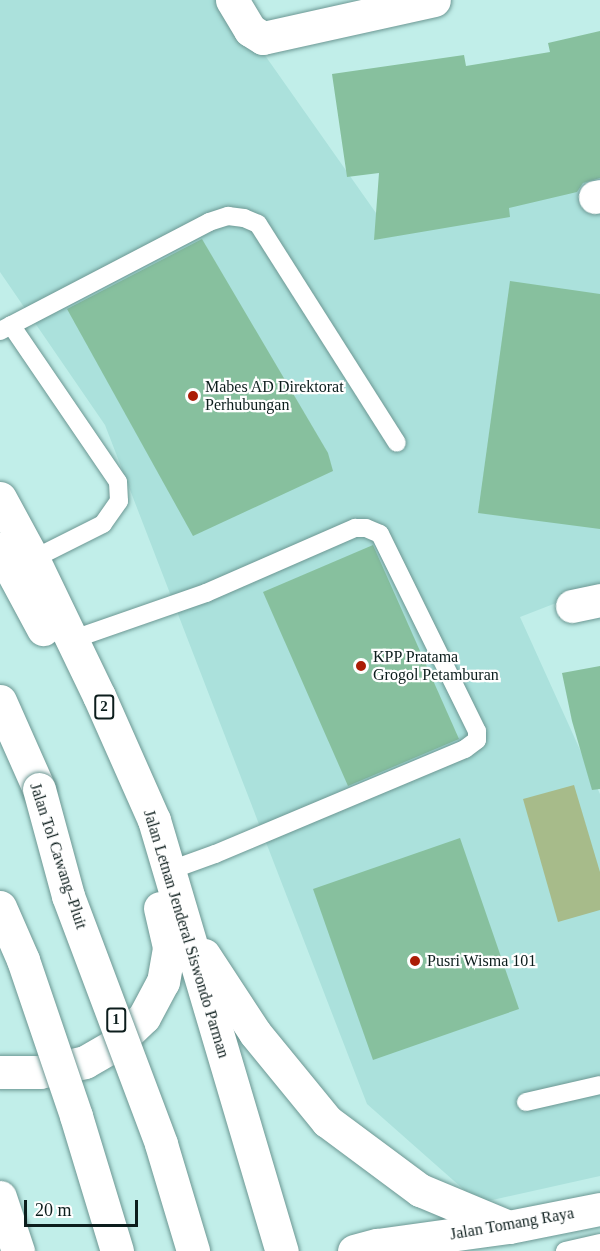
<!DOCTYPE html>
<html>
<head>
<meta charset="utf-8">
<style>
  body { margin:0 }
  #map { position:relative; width:600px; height:1251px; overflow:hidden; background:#c1eee9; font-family:Georgia,serif }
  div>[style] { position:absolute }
  .built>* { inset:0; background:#abe1dc }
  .green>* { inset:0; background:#a7bb8a }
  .building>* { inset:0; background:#87c09e }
  .roads { filter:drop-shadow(0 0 2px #6c9793) drop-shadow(0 0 2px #6c9793) }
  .lane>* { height:18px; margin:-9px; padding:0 9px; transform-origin:9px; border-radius:9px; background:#fff }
  .street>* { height:33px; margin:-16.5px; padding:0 16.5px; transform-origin:16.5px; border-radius:16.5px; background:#fff }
  .primary>* { height:33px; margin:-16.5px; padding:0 16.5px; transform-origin:16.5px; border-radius:16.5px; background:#fff }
  .highway>* { height:33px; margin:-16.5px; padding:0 16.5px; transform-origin:16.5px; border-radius:16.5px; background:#fff }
  .bridges { filter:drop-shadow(0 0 2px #6c9793) drop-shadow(0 0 2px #6c9793) }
  .highway-bridge>* { height:33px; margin:-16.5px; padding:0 16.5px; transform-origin:16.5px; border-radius:16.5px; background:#fff }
  .dots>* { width:16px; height:16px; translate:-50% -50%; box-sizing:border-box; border:3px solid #fff; border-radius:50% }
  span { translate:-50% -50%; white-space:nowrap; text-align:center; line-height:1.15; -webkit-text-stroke:4.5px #fff; paint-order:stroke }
  .shield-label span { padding:2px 4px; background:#fff; border:2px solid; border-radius:4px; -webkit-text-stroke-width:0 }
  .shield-label { font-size:15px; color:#0c1d1c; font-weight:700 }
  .poi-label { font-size:16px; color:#0c1d1c }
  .left { translate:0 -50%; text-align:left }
  .street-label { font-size:16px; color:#0c1d1c }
  .scale { position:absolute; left:24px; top:1200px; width:114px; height:27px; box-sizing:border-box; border:3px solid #0c1d1c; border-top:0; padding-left:8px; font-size:18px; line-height:21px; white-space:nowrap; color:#0c1d1c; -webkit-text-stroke:4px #fff; paint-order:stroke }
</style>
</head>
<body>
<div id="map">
  <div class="built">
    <i style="clip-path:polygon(0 0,226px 0,376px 213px,600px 169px,600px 586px,520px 617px,600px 794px,600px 1176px,479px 1203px,367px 1104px,105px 425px,0 272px)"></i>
  </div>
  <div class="green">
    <i style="clip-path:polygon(574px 785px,600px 872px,600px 910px,558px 922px,523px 799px)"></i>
  </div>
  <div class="building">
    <i style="clip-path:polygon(600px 31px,600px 178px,583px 183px,577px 192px,509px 208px,510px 217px,374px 240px,379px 173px,347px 177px,332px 74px,464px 55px,466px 66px,550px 52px,548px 43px)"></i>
    <i style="clip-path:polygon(202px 239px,328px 453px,333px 471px,193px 536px,67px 309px)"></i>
    <i style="clip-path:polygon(510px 281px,600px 294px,600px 529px,478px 513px)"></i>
    <i style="clip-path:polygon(373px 545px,459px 739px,348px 786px,263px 592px)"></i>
    <i style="clip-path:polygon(600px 666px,600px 789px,592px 790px,572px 721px,562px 673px)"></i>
    <i style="clip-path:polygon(460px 838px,519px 1009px,373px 1060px,313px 889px)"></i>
  </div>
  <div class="roads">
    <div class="lane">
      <i style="left:11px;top:325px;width:190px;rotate:55.7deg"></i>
      <i style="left:118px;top:482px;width:19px;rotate:87deg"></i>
      <i style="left:119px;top:501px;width:28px;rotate:125deg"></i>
      <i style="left:103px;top:524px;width:78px;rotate:153.4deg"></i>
      <i style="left:0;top:331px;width:236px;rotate:-27.5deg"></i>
      <i style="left:209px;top:222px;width:20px;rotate:-18deg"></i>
      <i style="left:228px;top:216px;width:16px;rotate:7deg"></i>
      <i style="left:244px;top:218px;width:15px;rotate:23deg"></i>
      <i style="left:258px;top:224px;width:259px;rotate:57.6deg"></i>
      <i style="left:71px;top:640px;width:143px;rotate:-19.2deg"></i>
      <i style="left:206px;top:593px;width:163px;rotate:-23.6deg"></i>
      <i style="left:355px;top:528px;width:11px"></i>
      <i style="left:366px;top:528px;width:15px;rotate:23deg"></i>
      <i style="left:380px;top:534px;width:220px;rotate:63.8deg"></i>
      <i style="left:477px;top:731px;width:9px;rotate:90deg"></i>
      <i style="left:477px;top:740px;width:15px;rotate:143deg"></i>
      <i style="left:465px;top:749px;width:271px;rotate:157.2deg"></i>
      <i style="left:215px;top:854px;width:50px;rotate:160.1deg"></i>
      <i style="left:526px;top:1102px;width:76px;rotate:-12.9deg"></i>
      <i style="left:565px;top:1251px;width:36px;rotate:-13deg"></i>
    </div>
    <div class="street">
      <i style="left:232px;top:0;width:35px;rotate:59deg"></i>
      <i style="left:250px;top:30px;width:15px;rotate:32deg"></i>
      <i style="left:263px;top:38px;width:175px;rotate:-12.5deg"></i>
      <i style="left:595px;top:197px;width:5px;rotate:-11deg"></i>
      <i style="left:572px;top:606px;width:29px;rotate:-12deg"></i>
    </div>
    <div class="primary">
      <i style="left:354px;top:1251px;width:24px;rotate:-15deg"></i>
      <i style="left:377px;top:1245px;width:133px;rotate:-7.8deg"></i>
      <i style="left:509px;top:1227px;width:93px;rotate:-11.2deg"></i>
    </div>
    <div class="highway">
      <i style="left:0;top:498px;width:69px;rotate:61.6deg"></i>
      <i style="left:33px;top:559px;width:152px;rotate:64.3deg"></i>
      <i style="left:99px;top:696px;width:136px;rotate:66.1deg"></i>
      <i style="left:154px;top:820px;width:450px;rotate:73.5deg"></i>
      <i style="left:0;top:549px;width:91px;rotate:61.7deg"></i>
      <i style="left:0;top:701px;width:96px;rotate:66.1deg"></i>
      <i style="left:204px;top:955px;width:93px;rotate:56.8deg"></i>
      <i style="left:255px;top:1033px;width:114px;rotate:50.7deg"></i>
      <i style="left:327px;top:1121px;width:116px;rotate:36.6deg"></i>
      <i style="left:420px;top:1190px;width:96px;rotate:22.6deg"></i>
      <i style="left:0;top:1072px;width:40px"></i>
      <i style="left:40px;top:1072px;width:46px;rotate:-12.5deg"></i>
      <i style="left:85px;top:1062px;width:34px;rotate:-30deg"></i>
      <i style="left:115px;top:1045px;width:40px;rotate:-44deg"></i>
      <i style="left:144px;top:1017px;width:40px;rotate:-62deg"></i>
      <i style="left:163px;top:982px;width:36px;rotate:-80deg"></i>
      <i style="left:169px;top:947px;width:40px;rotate:-103deg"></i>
      <i style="left:0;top:1197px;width:57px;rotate:71.6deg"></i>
    </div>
  </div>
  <div class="bridges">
    <div class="highway-bridge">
      <i style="left:39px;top:789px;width:111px;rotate:74.8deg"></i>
      <i style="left:68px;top:896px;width:265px;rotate:69.4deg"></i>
      <i style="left:161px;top:1144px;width:112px;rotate:73.3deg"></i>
      <i style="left:0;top:907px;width:58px;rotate:66.5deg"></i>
      <i style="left:23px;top:960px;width:165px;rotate:71.2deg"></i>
      <i style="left:76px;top:1116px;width:141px;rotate:73.1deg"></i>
    </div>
  </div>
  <div class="dots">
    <i style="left:193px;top:396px;background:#ab1c05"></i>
    <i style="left:361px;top:666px;background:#ab1c05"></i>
    <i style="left:415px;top:961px;background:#ab1c05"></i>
  </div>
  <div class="shield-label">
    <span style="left:104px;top:707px">2</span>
    <span style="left:116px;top:1020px">1</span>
  </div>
  <div class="poi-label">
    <span class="left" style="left:205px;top:396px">Mabes AD Direktorat<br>Perhubungan</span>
    <span class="left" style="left:373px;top:666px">KPP Pratama<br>Grogol Petamburan</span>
    <span class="left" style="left:427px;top:961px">Pusri Wisma 101</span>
  </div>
  <div class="street-label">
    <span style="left:58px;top:856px;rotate:72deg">Jalan Tol Cawang–Pluit</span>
    <span style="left:186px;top:934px;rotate:73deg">Jalan Letnan Jenderal Siswondo Parman</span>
    <span style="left:512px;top:1224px;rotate:-10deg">Jalan Tomang Raya</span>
  </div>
  <div class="scale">20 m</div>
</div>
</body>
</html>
